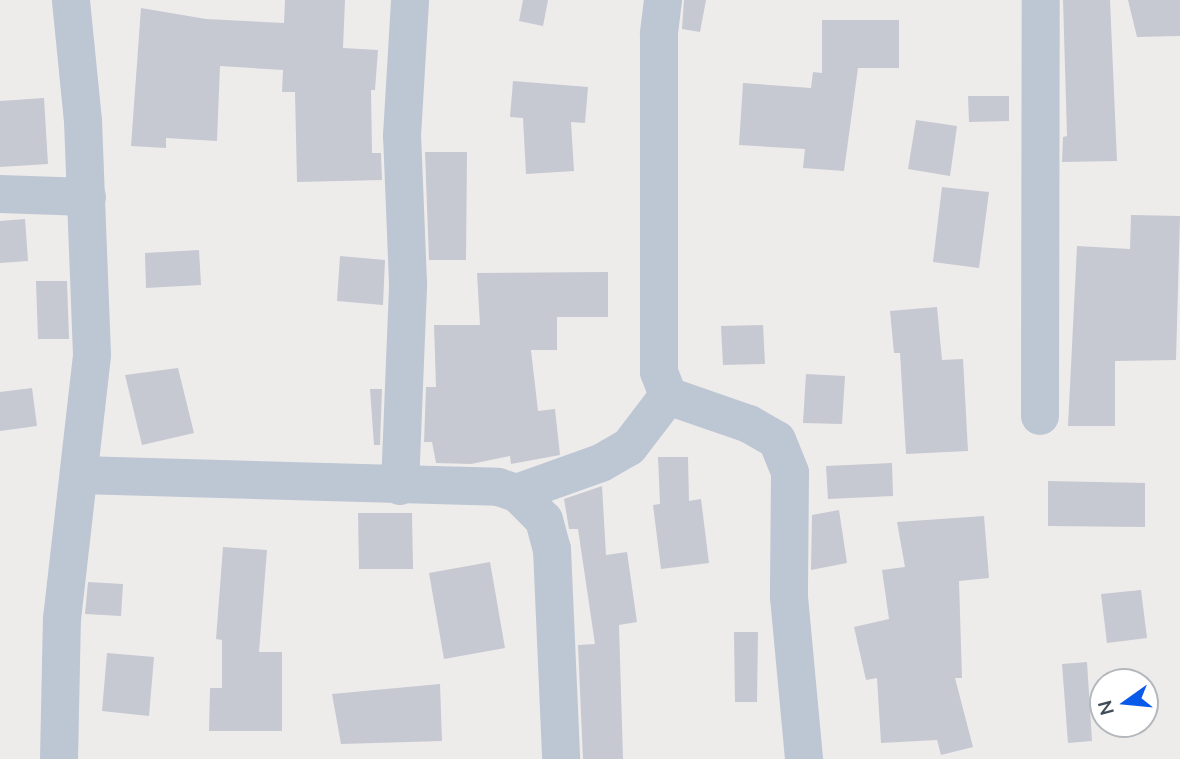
<!DOCTYPE html>
<html>
<head>
<meta charset="utf-8">
<style>
  body { margin:0 }
  #map { position:relative; width:1180px; height:759px; overflow:hidden; background:#eeebeb; font-family:Mulish,sans-serif }
  div>[style] { position:absolute }
  .building>* { inset:0; background:#c6c9d2 }
  .minor>* { height:38px; margin:-19px; padding:0 19px; transform-origin:19px; border-radius:19px; background:#bdc6d3 }
  span { translate:-50% -50%; white-space:nowrap; text-align:center; line-height:1.15; -webkit-text-stroke:7px #fff; paint-order:stroke }
  .north { position:absolute; left:1089px; top:668px; width:70px; height:70px; box-sizing:border-box; background:#fff; border:2px solid #b3b8bd; border-radius:50%; rotate:255deg; font-size:19px; font-weight:700; line-height:28px; text-align:center; color:#424d5a }
  .north::after { content:''; display:block; margin:auto; width:24px; height:32px; background:#095aea; clip-path:polygon(50% 0,100% 100%,50% 72%,0 100%) }
</style>
</head>
<body>
<div id="map">
  <div class="building">
    <i style="clip-path:polygon(285px 0,345px 0,343px 48px,378px 50px,375px 90px,371px 90px,372px 153px,381px 153px,382px 180px,297px 182px,295px 92px,282px 92px,283px 70px,220px 66px,217px 141px,166px 138px,166px 148px,131px 146px,141px 8px,206px 19px,284px 23px)"></i>
    <i style="clip-path:polygon(523px 0,548px 0,543px 26px,519px 21px)"></i>
    <i style="clip-path:polygon(684px 0,706px 0,700px 32px,682px 29px)"></i>
    <i style="clip-path:polygon(1063px 0,1110px 0,1117px 161px,1062px 162px,1063px 137px,1067px 136px)"></i>
    <i style="clip-path:polygon(1128px 0,1180px 0,1180px 36px,1137px 37px)"></i>
    <i style="clip-path:polygon(822px 20px,899px 20px,899px 68px,858px 68px,844px 171px,803px 168px,805px 149px,739px 145px,743px 83px,811px 88px,813px 72px,822px 73px)"></i>
    <i style="clip-path:polygon(513px 81px,588px 87px,585px 123px,571px 122px,574px 171px,526px 174px,523px 118px,510px 117px)"></i>
    <i style="clip-path:polygon(968px 96px,1009px 96px,1009px 121px,969px 122px)"></i>
    <i style="clip-path:polygon(44px 98px,48px 164px,0 167px,0 101px)"></i>
    <i style="clip-path:polygon(916px 120px,957px 126px,950px 176px,908px 169px)"></i>
    <i style="clip-path:polygon(425px 152px,467px 152px,466px 260px,429px 260px)"></i>
    <i style="clip-path:polygon(942px 187px,989px 192px,979px 268px,933px 262px)"></i>
    <i style="clip-path:polygon(1131px 215px,1180px 216px,1176px 360px,1115px 361px,1115px 426px,1068px 426px,1077px 246px,1130px 249px)"></i>
    <i style="clip-path:polygon(25px 219px,28px 261px,0 263px,0 221px)"></i>
    <i style="clip-path:polygon(199px 250px,201px 285px,146px 288px,145px 253px)"></i>
    <i style="clip-path:polygon(340px 256px,385px 260px,383px 305px,337px 301px)"></i>
    <i style="clip-path:polygon(608px 272px,608px 317px,557px 317px,557px 350px,531px 350px,538px 411px,555px 409px,560px 455px,511px 464px,510px 456px,471px 464px,436px 463px,432px 442px,424px 442px,426px 387px,436px 387px,434px 325px,480px 325px,477px 273px)"></i>
    <i style="clip-path:polygon(36px 281px,67px 281px,69px 339px,38px 339px)"></i>
    <i style="clip-path:polygon(937px 307px,942px 360px,963px 359px,968px 451px,906px 454px,900px 353px,894px 353px,890px 311px)"></i>
    <i style="clip-path:polygon(763px 325px,765px 364px,723px 365px,721px 326px)"></i>
    <i style="clip-path:polygon(178px 368px,194px 433px,142px 445px,125px 375px)"></i>
    <i style="clip-path:polygon(806px 374px,845px 376px,842px 424px,803px 423px)"></i>
    <i style="clip-path:polygon(32px 388px,37px 426px,0 431px,0 392px)"></i>
    <i style="clip-path:polygon(370px 389px,382px 389px,380px 445px,374px 445px)"></i>
    <i style="clip-path:polygon(658px 457px,688px 457px,689px 501px,701px 499px,709px 563px,661px 569px,653px 505px,660px 504px)"></i>
    <i style="clip-path:polygon(892px 463px,893px 496px,828px 499px,826px 466px)"></i>
    <i style="clip-path:polygon(1048px 481px,1145px 483px,1145px 527px,1048px 526px)"></i>
    <i style="clip-path:polygon(602px 486px,606px 555px,627px 552px,637px 622px,619px 625px,623px 759px,583px 759px,578px 645px,595px 644px,578px 529px,569px 529px,564px 499px)"></i>
    <i style="clip-path:polygon(839px 510px,847px 563px,811px 570px,812px 515px)"></i>
    <i style="clip-path:polygon(358px 513px,412px 513px,413px 569px,359px 569px)"></i>
    <i style="clip-path:polygon(984px 516px,989px 578px,959px 581px,962px 678px,955px 678px,973px 747px,941px 755px,937px 740px,881px 743px,877px 678px,866px 680px,854px 627px,889px 619px,882px 570px,905px 567px,897px 522px)"></i>
    <i style="clip-path:polygon(223px 547px,267px 550px,259px 652px,282px 652px,282px 731px,209px 731px,210px 688px,222px 688px,222px 640px,216px 639px)"></i>
    <i style="clip-path:polygon(490px 562px,505px 648px,444px 659px,429px 573px)"></i>
    <i style="clip-path:polygon(88px 582px,123px 584px,121px 616px,85px 614px)"></i>
    <i style="clip-path:polygon(1141px 590px,1147px 638px,1107px 643px,1101px 594px)"></i>
    <i style="clip-path:polygon(734px 632px,758px 632px,757px 702px,735px 702px)"></i>
    <i style="clip-path:polygon(107px 653px,154px 657px,149px 716px,102px 711px)"></i>
    <i style="clip-path:polygon(1087px 662px,1092px 741px,1068px 743px,1062px 664px)"></i>
    <i style="clip-path:polygon(440px 684px,442px 741px,341px 744px,332px 694px)"></i>
  </div>
  <div class="minor">
    <i style="left:663px;top:0;width:34px;rotate:97deg"></i>
    <i style="left:659px;top:34px;width:338px;rotate:90deg"></i>
    <i style="left:659px;top:372px;width:26px;rotate:69deg"></i>
    <i style="left:668px;top:396px;width:86px;rotate:19.1deg"></i>
    <i style="left:749px;top:424px;width:32px;rotate:30deg"></i>
    <i style="left:777px;top:440px;width:35px;rotate:68deg"></i>
    <i style="left:790px;top:473px;width:124px;rotate:90.5deg"></i>
    <i style="left:789px;top:597px;width:163px;rotate:84.7deg"></i>
    <i style="left:0;top:194px;width:87px;rotate:2deg"></i>
    <i style="left:1040px;top:416px;width:416px;rotate:-89.9deg"></i>
    <i style="left:79px;top:475px;width:419px;rotate:1.6deg"></i>
    <i style="left:498px;top:487px;width:20px;rotate:18deg"></i>
    <i style="left:517px;top:493px;width:38px;rotate:45deg"></i>
    <i style="left:544px;top:520px;width:30px;rotate:75deg"></i>
    <i style="left:552px;top:549px;width:210px;rotate:87.5deg"></i>
    <i style="left:400px;top:486px;width:203px;rotate:-87.7deg"></i>
    <i style="left:408px;top:283px;width:147px;rotate:-92.3deg"></i>
    <i style="left:402px;top:136px;width:136px;rotate:-86.6deg"></i>
    <i style="left:517px;top:493px;width:89px;rotate:-19.7deg"></i>
    <i style="left:601px;top:463px;width:32px;rotate:-30deg"></i>
    <i style="left:629px;top:447px;width:64px;rotate:-52.6deg"></i>
    <i style="left:59px;top:759px;width:140px;rotate:-88.8deg"></i>
    <i style="left:62px;top:619px;width:266px;rotate:-83.5deg"></i>
    <i style="left:92px;top:355px;width:234px;rotate:-92.2deg"></i>
    <i style="left:83px;top:121px;width:122px;rotate:-95.7deg"></i>
  </div>
  <div class="north">N</div>
</div>
</body>
</html>
